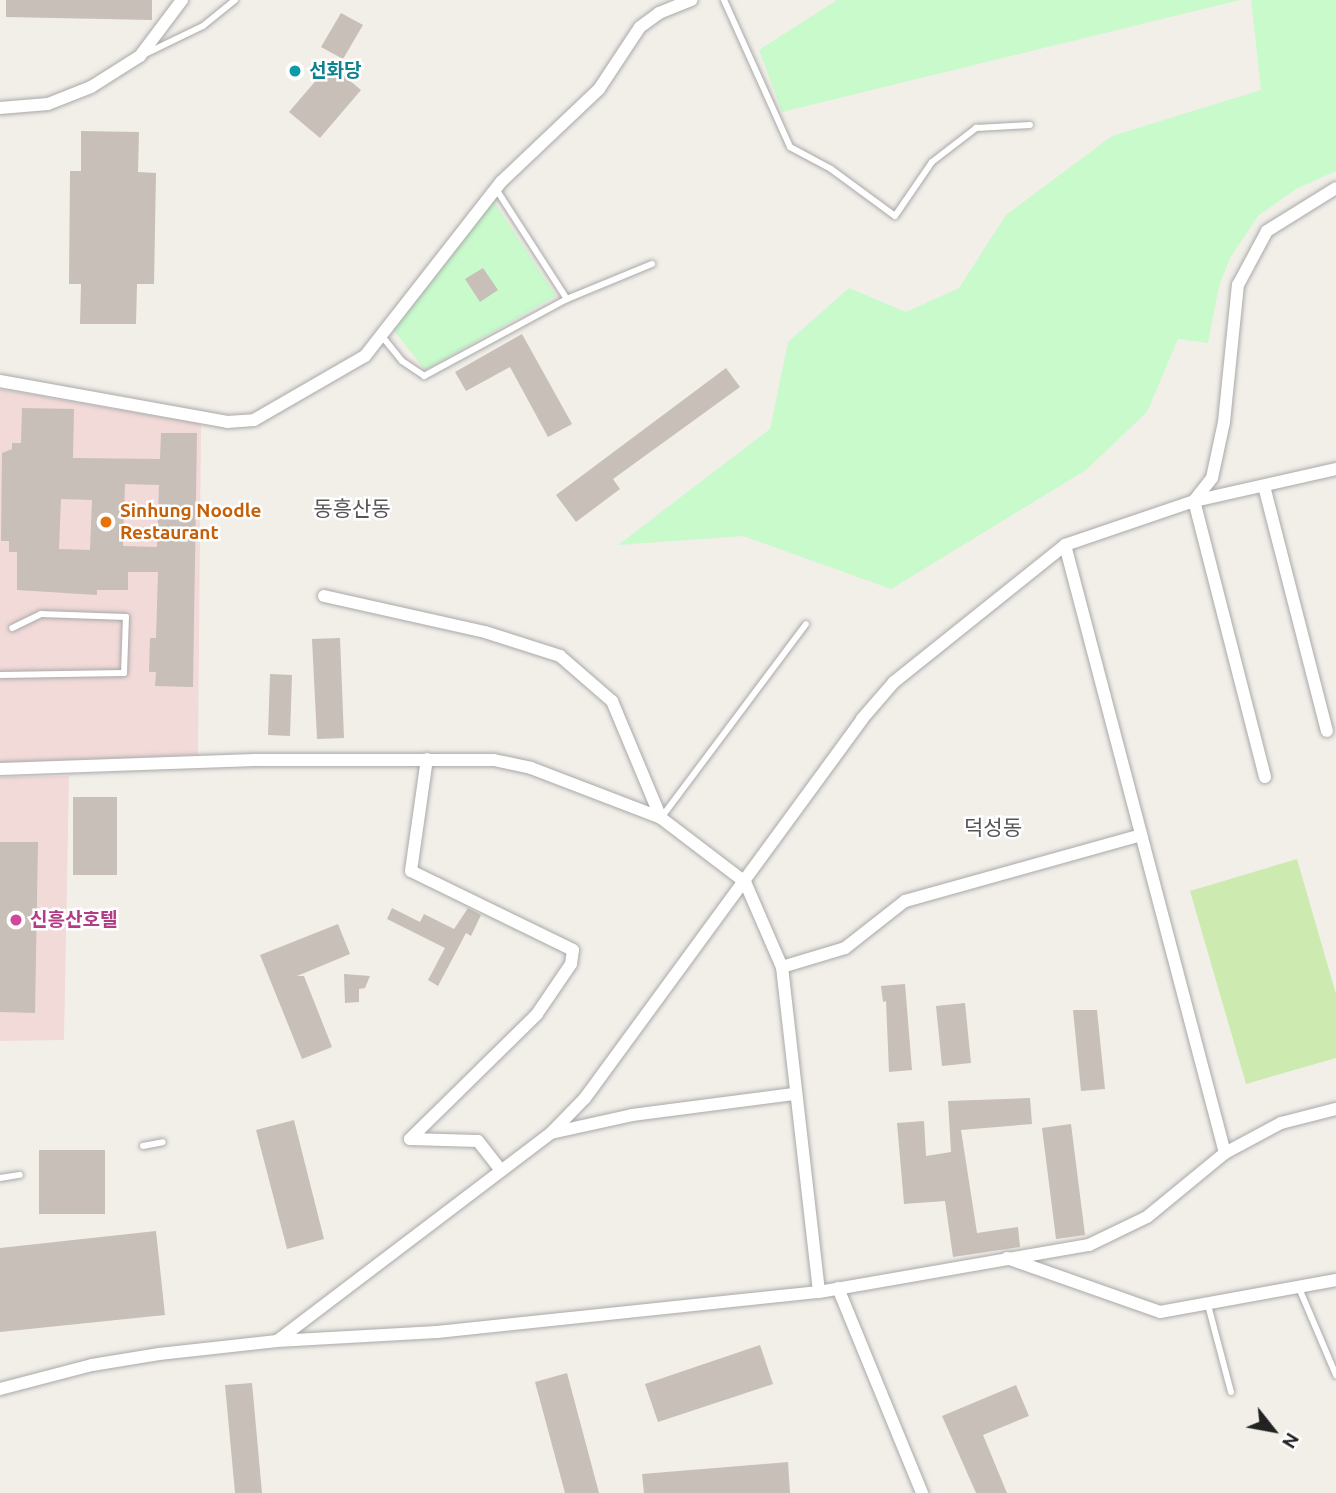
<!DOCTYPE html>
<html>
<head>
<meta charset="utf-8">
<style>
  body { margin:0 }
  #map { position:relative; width:1336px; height:1493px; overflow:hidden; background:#f2efe9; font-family:Ubuntu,"Noto Sans KR",sans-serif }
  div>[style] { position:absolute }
  .commercial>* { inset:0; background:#f2dad9 }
  .grass>* { inset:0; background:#cdebb0 }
  .park>* { inset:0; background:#c8facc }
  .building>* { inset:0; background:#c7bfb8 }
  .roads { filter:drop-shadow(0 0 2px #a9a9a9) drop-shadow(0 0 2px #a9a9a9) }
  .service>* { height:6px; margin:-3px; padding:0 3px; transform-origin:3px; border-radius:3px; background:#fff }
  .minor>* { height:12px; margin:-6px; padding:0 6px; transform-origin:6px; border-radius:6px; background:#fff }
  .dots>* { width:19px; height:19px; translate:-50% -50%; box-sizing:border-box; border:4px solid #fff; border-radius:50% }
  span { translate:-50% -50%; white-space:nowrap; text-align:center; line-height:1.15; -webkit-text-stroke:5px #fff; paint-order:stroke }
  .culture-label { font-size:19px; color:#0d838f; font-weight:700 }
  .left { translate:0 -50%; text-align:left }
  .food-label { font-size:19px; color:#c56008; font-weight:700 }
  .hotel-label { font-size:19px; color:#b23c85; font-weight:700 }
  .neighbourhood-label { font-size:21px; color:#555 }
  .north { position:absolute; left:1238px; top:1395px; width:70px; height:70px; -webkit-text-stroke:5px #fff; paint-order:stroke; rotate:121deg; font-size:19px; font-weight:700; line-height:28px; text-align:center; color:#222 }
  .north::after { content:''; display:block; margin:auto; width:24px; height:32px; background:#222; clip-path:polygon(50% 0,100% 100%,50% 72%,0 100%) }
</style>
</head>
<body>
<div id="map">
  <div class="commercial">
    <i style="clip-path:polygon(0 389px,201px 424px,198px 755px,0 763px)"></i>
    <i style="clip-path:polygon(69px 776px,64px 1040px,0 1041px,0 777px)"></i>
  </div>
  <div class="grass">
    <i style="clip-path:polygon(1297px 859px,1336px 994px,1336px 1058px,1246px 1084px,1190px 891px)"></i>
  </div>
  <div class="park">
    <i style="clip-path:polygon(837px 0,1240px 0,782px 112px,759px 50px)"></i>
    <i style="clip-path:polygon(1251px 0,1336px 0,1336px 171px,1296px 189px,1258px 216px,1230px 258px,1219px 286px,1208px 343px,1178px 339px,1147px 412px,1086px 470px,891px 589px,743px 536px,618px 545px,770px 429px,788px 342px,849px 288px,906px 312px,959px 288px,1006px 215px,1112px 136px,1261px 90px)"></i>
    <i style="clip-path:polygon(493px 200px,556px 296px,425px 370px,392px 328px)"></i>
  </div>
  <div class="building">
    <i style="clip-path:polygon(6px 0,152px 0,152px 20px,6px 17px)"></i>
    <i style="clip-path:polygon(341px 13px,363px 25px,343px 59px,321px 47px)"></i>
    <i style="clip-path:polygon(330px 64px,361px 90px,320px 138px,289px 112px)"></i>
    <i style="clip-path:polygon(81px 131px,139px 132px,138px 172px,156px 173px,154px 284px,137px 284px,136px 324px,80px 324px,81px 284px,69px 284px,70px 171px,81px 171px)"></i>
    <i style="clip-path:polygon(483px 268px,498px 290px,480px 302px,465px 279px)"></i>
    <i style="clip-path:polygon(522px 334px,572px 424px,548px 437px,510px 367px,466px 391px,455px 372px)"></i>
    <i style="clip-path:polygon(726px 368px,740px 387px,613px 479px,620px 489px,576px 522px,556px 495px)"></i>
    <i style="clip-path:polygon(evenodd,22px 408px,74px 409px,73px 458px,160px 459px,161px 433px,197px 433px,193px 687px,155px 686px,156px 672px,149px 672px,150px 638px,156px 638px,158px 572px,128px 572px,128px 590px,97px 590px,97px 595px,17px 590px,17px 552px,9px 552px,9px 541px,1px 541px,2px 453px,12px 449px,12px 443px,21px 443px,22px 408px,125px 484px,159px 485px,157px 547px,123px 546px,125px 484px,22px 408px,61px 499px,92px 500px,90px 550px,59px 549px,61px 499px)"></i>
    <i style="clip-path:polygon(340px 638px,344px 738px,317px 739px,312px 639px)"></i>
    <i style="clip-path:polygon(270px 674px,292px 675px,290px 736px,268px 735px)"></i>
    <i style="clip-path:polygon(73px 797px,117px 797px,117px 875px,73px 875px)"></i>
    <i style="clip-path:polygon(0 842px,38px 842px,35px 1013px,0 1012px)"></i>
    <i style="clip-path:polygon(392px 908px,420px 922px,424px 914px,454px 929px,468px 908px,481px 915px,471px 936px,466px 933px,438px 986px,428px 980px,445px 948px,387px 919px)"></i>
    <i style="clip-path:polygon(338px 924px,350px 954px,297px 976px,304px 976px,332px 1047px,302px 1059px,260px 955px)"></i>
    <i style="clip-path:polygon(344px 974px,370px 976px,365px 988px,359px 989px,359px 1002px,345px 1003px)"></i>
    <i style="clip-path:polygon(905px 984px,912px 1070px,889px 1072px,886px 1001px,883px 1002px,881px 986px)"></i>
    <i style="clip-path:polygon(965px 1003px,971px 1063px,942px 1066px,936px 1006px)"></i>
    <i style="clip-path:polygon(1073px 1010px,1097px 1010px,1105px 1089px,1081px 1091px)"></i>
    <i style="clip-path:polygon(1030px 1098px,1032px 1124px,961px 1130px,977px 1233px,1018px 1227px,1020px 1247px,953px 1257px,945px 1201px,904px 1204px,897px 1123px,924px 1121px,926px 1156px,951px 1152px,948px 1101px)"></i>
    <i style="clip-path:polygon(294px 1120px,324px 1239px,287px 1249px,256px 1130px)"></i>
    <i style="clip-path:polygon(1071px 1124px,1085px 1235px,1056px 1239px,1042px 1128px)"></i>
    <i style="clip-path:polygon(39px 1150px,105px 1150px,105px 1214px,39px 1214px)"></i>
    <i style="clip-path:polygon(156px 1231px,165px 1315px,0 1332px,0 1248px)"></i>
    <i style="clip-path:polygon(760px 1345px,773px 1384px,658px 1422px,645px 1384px)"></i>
    <i style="clip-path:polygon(567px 1373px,599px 1493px,565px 1493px,535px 1382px)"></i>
    <i style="clip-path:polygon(252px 1383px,262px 1493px,235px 1493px,225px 1385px)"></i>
    <i style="clip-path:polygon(1016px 1385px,1029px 1416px,983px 1435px,1007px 1493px,976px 1493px,942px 1416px)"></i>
    <i style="clip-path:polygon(788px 1462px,790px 1493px,644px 1493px,642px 1474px)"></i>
  </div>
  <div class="roads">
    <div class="service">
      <i style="left:724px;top:0;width:161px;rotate:65.8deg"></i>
      <i style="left:790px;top:147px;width:47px;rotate:28.2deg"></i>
      <i style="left:831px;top:169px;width:79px;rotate:36.3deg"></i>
      <i style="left:895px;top:216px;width:65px;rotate:-55.6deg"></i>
      <i style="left:932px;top:162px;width:56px;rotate:-37.7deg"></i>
      <i style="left:976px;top:128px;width:54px;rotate:-3.2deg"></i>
      <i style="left:145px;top:54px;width:64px;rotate:-25.8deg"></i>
      <i style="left:203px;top:26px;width:41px;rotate:-39.1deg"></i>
      <i style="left:496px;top:189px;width:131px;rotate:57.2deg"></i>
      <i style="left:381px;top:335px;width:33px;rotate:51deg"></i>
      <i style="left:402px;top:361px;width:27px;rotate:34deg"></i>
      <i style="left:424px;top:376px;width:162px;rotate:-28.3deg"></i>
      <i style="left:567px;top:299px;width:92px;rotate:-22.4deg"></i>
      <i style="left:0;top:675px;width:124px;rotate:-0.9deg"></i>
      <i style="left:124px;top:673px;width:56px;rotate:-88deg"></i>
      <i style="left:126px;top:617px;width:85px;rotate:-178deg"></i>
      <i style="left:41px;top:614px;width:32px;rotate:154deg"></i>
      <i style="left:661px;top:818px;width:242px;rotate:-53.2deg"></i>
      <i style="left:143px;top:1146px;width:20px;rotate:-11deg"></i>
      <i style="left:0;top:1178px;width:20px;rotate:-9deg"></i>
      <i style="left:1299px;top:1288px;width:95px;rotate:67deg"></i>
      <i style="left:1208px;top:1305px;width:90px;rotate:75.2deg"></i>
    </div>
    <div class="minor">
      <i style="left:0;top:108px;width:48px;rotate:-4.8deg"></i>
      <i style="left:48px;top:104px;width:46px;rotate:-21.6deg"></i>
      <i style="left:91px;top:87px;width:58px;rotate:-32.3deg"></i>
      <i style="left:140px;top:56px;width:70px;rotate:-53.1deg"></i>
      <i style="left:0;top:381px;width:231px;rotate:10.2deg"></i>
      <i style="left:227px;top:422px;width:27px;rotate:-4deg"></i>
      <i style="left:254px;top:420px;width:128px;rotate:-30deg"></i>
      <i style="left:365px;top:356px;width:221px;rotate:-52deg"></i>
      <i style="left:501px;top:182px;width:135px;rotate:-43.5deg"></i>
      <i style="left:599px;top:89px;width:74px;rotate:-56.5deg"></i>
      <i style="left:640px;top:27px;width:24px;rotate:-36deg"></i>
      <i style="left:659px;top:13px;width:35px;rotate:-22deg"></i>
      <i style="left:1264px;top:486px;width:253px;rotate:75.6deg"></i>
      <i style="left:1065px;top:545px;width:629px;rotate:75.26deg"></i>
      <i style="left:324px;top:596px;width:165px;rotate:12.6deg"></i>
      <i style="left:485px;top:632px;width:79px;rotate:17.7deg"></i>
      <i style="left:560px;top:656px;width:69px;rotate:40.9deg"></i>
      <i style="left:612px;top:701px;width:127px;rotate:67.3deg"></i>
      <i style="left:0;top:769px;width:255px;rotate:-2deg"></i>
      <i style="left:255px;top:760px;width:239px"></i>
      <i style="left:494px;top:760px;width:38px;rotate:12deg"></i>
      <i style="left:531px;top:768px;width:139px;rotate:21deg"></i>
      <i style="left:661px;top:818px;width:106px;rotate:37.3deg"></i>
      <i style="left:745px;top:882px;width:93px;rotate:66.5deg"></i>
      <i style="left:782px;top:967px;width:327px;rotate:83.5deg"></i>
      <i style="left:1265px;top:777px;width:285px;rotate:-104.4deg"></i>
      <i style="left:1194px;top:501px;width:146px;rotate:-12.7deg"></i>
      <i style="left:782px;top:967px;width:66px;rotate:-16.8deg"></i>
      <i style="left:845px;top:948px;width:76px;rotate:-38.1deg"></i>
      <i style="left:905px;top:901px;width:245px;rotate:-15.6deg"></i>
      <i style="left:551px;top:1133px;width:83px;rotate:-12.5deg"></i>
      <i style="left:632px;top:1115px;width:163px;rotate:-7.4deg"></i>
      <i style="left:410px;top:1139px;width:178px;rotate:-44.5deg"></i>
      <i style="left:537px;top:1014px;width:60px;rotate:-55.8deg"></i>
      <i style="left:571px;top:964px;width:14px;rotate:-82deg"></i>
      <i style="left:573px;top:950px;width:180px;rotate:-154deg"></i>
      <i style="left:411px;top:871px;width:113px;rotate:-81.9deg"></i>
      <i style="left:410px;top:1139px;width:68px;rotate:1.7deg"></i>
      <i style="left:478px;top:1141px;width:37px;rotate:52deg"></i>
      <i style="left:1007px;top:1258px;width:162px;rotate:19.4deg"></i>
      <i style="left:1160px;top:1312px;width:179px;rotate:-10.3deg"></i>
      <i style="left:838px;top:1288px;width:222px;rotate:67.7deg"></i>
      <i style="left:277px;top:1341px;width:344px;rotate:-37.2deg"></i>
      <i style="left:551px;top:1133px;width:49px;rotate:-45.8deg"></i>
      <i style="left:585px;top:1098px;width:469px;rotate:-53.8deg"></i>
      <i style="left:862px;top:719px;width:49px;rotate:-49.1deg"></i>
      <i style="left:894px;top:682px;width:219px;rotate:-38.7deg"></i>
      <i style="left:1065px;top:545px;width:136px;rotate:-18.8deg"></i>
      <i style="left:1194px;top:501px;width:29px;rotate:-52deg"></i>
      <i style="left:1212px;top:478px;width:57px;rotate:-77.9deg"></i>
      <i style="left:1224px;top:422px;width:138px;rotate:-84.2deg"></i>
      <i style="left:1238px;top:285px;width:61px;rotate:-61.8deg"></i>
      <i style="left:1267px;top:231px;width:81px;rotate:-31.9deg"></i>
      <i style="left:0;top:1389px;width:95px;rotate:-14.6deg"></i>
      <i style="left:92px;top:1365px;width:68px;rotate:-9.3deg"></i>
      <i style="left:159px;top:1354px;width:119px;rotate:-6.3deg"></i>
      <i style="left:277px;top:1341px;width:160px;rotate:-3.2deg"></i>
      <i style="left:437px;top:1332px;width:384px;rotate:-6deg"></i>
      <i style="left:819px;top:1292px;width:274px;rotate:-9.9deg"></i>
      <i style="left:1089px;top:1245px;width:64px;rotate:-25.8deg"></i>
      <i style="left:1147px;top:1217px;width:101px;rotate:-39.4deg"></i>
      <i style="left:1225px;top:1153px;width:64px;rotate:-28.2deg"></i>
      <i style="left:1281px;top:1123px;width:57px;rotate:-14.3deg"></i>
    </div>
  </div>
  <div class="dots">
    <i style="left:295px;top:71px;background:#0f9aa8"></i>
    <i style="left:106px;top:522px;background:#e8710a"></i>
    <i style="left:16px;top:920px;background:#d1479c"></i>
  </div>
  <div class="culture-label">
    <span class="left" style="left:309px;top:71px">선화당</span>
  </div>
  <div class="food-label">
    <span class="left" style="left:120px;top:522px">Sinhung Noodle<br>Restaurant</span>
  </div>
  <div class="hotel-label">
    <span class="left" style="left:30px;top:920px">신흥산호텔</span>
  </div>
  <div class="neighbourhood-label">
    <span style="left:352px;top:508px">동흥산동</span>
    <span style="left:993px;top:827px">덕성동</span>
  </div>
  <div class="north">N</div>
</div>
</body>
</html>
